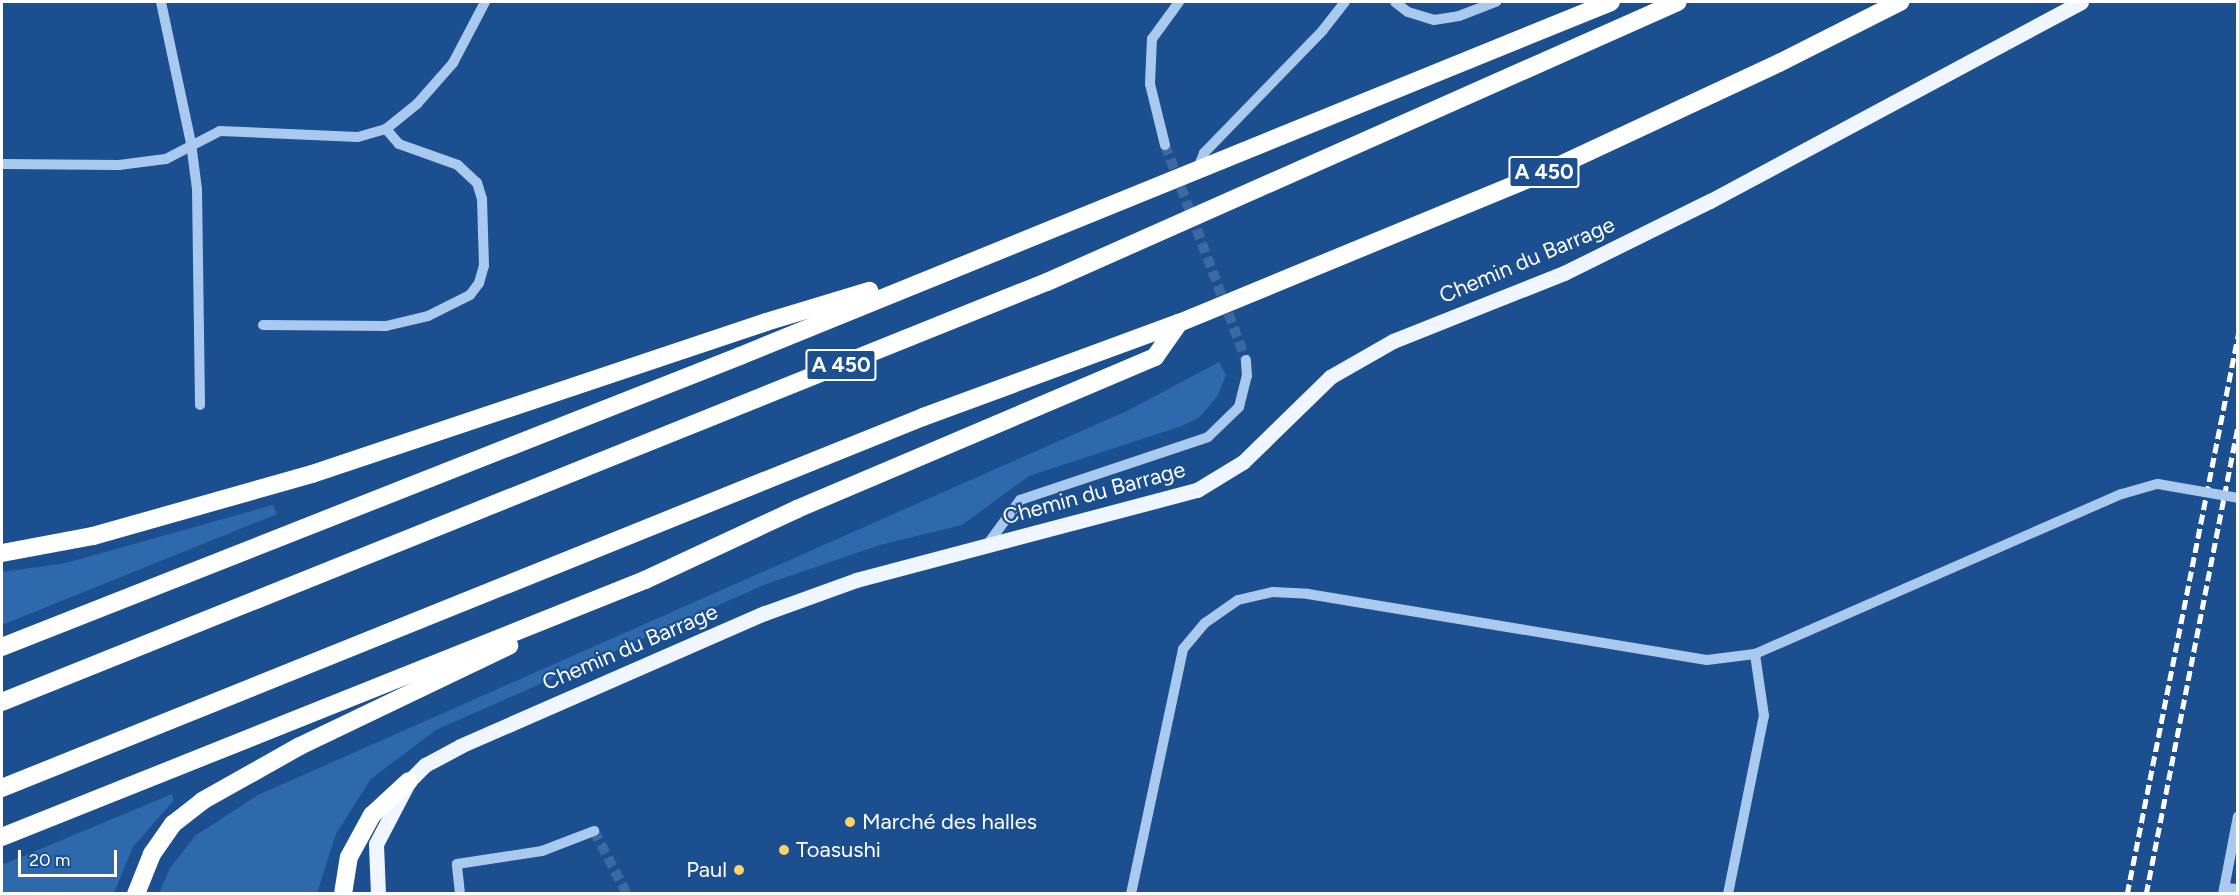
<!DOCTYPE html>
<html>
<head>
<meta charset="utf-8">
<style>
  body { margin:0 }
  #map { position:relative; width:2239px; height:895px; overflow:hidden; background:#1b4f8f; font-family:Figtree,sans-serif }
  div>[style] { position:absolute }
  .green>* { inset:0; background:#2e69ad }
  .minor-tunnel>* { height:10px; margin-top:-5px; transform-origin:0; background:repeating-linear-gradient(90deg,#3d69a0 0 10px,transparent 0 15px) }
  .minor>* { height:10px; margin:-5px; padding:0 5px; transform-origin:5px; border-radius:5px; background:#a9c9ee }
  .major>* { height:15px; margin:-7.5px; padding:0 7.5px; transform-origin:7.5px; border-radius:7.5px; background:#f0f6ff }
  .highway>* { height:18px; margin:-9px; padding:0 9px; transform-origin:9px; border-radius:9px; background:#fff }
  .rail>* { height:4.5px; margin-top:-2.25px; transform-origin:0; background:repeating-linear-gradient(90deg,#fff 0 10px,transparent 0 14.5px) }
  .minor-bridge>* { height:10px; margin:-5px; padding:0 5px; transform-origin:5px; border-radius:5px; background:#a9c9ee }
  .dots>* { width:16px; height:16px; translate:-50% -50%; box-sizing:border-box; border:3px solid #1b4f8f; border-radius:50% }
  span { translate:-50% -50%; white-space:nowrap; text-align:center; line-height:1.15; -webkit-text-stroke:4.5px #1b4f8f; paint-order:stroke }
  .shield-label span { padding:2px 4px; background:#1b4f8f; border:2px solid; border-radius:4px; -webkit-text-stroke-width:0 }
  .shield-label { font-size:21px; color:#fff; font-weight:700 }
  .street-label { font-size:22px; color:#fff }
  .poi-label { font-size:22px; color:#fff }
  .left { translate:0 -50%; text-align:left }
  .right { translate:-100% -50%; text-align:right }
  .frame { position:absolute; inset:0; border:3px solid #fff; pointer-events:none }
  .scale { position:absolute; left:18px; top:850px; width:99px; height:27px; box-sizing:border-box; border:3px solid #fff; border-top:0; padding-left:8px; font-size:18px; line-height:21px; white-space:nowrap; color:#fff; -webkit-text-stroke:4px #1b4f8f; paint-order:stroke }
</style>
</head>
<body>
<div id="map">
  <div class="green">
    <i style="clip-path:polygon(1219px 362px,1226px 375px,1218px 395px,1200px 417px,1182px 426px,1029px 476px,962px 525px,880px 545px,766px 584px,436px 730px,371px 779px,336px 834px,317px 893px,159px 893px,170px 868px,195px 836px,258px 795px,1129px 410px)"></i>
    <i style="clip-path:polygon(273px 505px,277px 514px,2px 625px,2px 572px,66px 563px)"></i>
    <i style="clip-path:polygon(172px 794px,173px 801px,133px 847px,114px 893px,2px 893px,2px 865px)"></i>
  </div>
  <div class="minor-tunnel">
    <i style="left:1165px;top:145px;width:230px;rotate:69.4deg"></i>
    <i style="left:594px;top:831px;width:71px;rotate:62.4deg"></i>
  </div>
  <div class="minor">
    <i style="left:161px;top:2px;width:144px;rotate:78deg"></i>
    <i style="left:191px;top:143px;width:46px;rotate:82.6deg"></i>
    <i style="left:197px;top:189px;width:216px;rotate:89.2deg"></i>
    <i style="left:1395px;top:2px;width:16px;rotate:38deg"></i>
    <i style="left:1408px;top:12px;width:27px;rotate:17deg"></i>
    <i style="left:1434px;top:20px;width:25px;rotate:-9deg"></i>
    <i style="left:1459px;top:16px;width:40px;rotate:-21deg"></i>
    <i style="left:1165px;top:145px;width:63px;rotate:-103.8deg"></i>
    <i style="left:1150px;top:84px;width:45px;rotate:-87.5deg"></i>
    <i style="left:1152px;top:39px;width:46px;rotate:-53.9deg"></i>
    <i style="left:2px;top:164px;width:117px;rotate:0.5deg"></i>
    <i style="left:119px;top:165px;width:47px;rotate:-7.3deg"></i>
    <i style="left:166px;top:159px;width:61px;rotate:-27.4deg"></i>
    <i style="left:220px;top:131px;width:138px;rotate:2.5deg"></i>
    <i style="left:358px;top:137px;width:29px;rotate:-16deg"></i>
    <i style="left:386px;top:129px;width:40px;rotate:-39deg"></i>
    <i style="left:417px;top:104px;width:55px;rotate:-48.7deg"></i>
    <i style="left:453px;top:63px;width:69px;rotate:-62.3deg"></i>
    <i style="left:1198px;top:168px;width:16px;rotate:-68deg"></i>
    <i style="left:1204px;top:153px;width:171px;rotate:-45.9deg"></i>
    <i style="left:1323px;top:30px;width:36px;rotate:-52deg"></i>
    <i style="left:263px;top:325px;width:123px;rotate:0.5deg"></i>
    <i style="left:386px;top:326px;width:43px;rotate:-13.4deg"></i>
    <i style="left:428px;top:316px;width:47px;rotate:-26.6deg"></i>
    <i style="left:470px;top:295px;width:15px;rotate:-53deg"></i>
    <i style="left:479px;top:283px;width:18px;rotate:-74deg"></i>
    <i style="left:484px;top:266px;width:67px;rotate:-91.7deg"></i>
    <i style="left:482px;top:199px;width:17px;rotate:-107deg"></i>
    <i style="left:477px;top:183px;width:26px;rotate:-137deg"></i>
    <i style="left:458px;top:165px;width:63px;rotate:-160.4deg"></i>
    <i style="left:399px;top:144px;width:20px;rotate:-131deg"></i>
    <i style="left:987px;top:545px;width:56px;rotate:-53.7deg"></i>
    <i style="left:1020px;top:500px;width:198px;rotate:-18.5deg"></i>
    <i style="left:1208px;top:437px;width:43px;rotate:-44.1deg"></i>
    <i style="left:1239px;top:407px;width:32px;rotate:-76deg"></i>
    <i style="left:1247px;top:376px;width:16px;rotate:-94deg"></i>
    <i style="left:2224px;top:888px;width:14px;rotate:4deg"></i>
    <i style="left:460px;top:894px;width:30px;rotate:-96deg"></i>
    <i style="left:457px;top:864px;width:86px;rotate:-8.7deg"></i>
    <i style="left:542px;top:851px;width:56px;rotate:-21deg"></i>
    <i style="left:1131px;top:894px;width:250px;rotate:-78deg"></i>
    <i style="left:1183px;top:649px;width:34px;rotate:-50deg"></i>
    <i style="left:1205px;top:623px;width:40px;rotate:-34.9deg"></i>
    <i style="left:1238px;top:600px;width:36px;rotate:-13deg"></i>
    <i style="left:1273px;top:592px;width:35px;rotate:3deg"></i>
    <i style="left:1308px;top:594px;width:404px;rotate:9.4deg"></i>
    <i style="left:1707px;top:660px;width:48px;rotate:-7.1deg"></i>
    <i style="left:1755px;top:654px;width:400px;rotate:-23.6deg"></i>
    <i style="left:2122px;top:494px;width:37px;rotate:-16deg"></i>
    <i style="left:1728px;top:894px;width:182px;rotate:-78.6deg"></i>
    <i style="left:1764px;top:716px;width:63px;rotate:-98.3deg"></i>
    <i style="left:2223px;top:894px;width:79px;rotate:-79.1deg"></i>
  </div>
  <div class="major">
    <i style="left:378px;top:894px;width:50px;rotate:-92.3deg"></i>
    <i style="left:376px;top:844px;width:71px;rotate:-62.4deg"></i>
    <i style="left:409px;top:781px;width:23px;rotate:-45deg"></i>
    <i style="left:425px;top:765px;width:40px;rotate:-28deg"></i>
    <i style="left:460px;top:746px;width:333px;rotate:-23.6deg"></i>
    <i style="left:765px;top:613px;width:97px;rotate:-19.9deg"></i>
    <i style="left:856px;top:580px;width:353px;rotate:-14.8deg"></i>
    <i style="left:1197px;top:490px;width:54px;rotate:-31.3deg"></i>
    <i style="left:1243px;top:462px;width:122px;rotate:-44.3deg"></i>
    <i style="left:1330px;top:377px;width:73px;rotate:-29.7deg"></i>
    <i style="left:1393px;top:341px;width:184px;rotate:-21.7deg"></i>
    <i style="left:1564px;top:273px;width:163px;rotate:-26.3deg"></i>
    <i style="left:1710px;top:201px;width:421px;rotate:-28.2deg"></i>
  </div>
  <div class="highway">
    <i style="left:2px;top:553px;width:93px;rotate:-10.6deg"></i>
    <i style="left:93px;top:536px;width:228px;rotate:-15.8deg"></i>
    <i style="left:312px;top:474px;width:479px;rotate:-18.5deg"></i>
    <i style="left:766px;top:322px;width:108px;rotate:-16.8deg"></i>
    <i style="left:2px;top:647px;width:793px;rotate:-21.52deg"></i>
    <i style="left:740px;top:356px;width:940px;rotate:-22.12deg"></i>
    <i style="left:2px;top:702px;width:1126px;rotate:-21.9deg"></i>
    <i style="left:1047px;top:282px;width:690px;rotate:-23.93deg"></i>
    <i style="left:2px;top:788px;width:993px;rotate:-21.94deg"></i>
    <i style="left:923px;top:417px;width:273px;rotate:-20.2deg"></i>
    <i style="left:1179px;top:323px;width:394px;rotate:-22.4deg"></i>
    <i style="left:1543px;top:173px;width:260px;rotate:-25deg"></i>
    <i style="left:1779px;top:63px;width:136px;rotate:-26.8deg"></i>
    <i style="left:2px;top:837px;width:692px;rotate:-21.79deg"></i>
    <i style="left:645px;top:580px;width:168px;rotate:-25deg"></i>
    <i style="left:797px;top:509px;width:389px;rotate:-23deg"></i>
    <i style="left:1155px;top:357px;width:42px;rotate:-54.8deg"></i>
    <i style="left:136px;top:894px;width:43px;rotate:-68.2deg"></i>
    <i style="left:152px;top:854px;width:37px;rotate:-55deg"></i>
    <i style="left:173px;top:824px;width:37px;rotate:-38deg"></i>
    <i style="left:202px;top:801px;width:112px;rotate:-29.3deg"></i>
    <i style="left:300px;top:746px;width:232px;rotate:-25.6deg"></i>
    <i style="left:343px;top:894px;width:37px;rotate:-81deg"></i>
    <i style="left:349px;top:857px;width:48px;rotate:-61.3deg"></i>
    <i style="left:372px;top:815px;width:50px;rotate:-42.6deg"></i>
  </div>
  <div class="rail">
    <i style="left:2127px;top:894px;width:570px;rotate:-78.77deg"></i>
    <i style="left:2146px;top:894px;width:480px;rotate:-78.9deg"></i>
  </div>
  <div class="minor-bridge">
    <i style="left:2158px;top:484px;width:81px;rotate:9.9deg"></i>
  </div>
  <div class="dots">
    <i style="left:850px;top:822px;background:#ffd166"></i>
    <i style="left:784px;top:850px;background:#ffd166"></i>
    <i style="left:739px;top:870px;background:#ffd166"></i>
  </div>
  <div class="shield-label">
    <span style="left:1544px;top:172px">A 450</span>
    <span style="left:841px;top:365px">A 450</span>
  </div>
  <div class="street-label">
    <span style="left:1527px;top:260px;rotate:-23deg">Chemin du Barrage</span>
    <span style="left:1094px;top:493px;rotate:-15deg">Chemin du Barrage</span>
    <span style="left:630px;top:647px;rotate:-23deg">Chemin du Barrage</span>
  </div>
  <div class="poi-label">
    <span class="left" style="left:862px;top:822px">Marché des halles</span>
    <span class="left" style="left:796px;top:850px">Toasushi</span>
    <span class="right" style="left:727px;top:870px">Paul</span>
  </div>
  <div class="frame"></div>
  <div class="scale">20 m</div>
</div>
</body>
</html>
